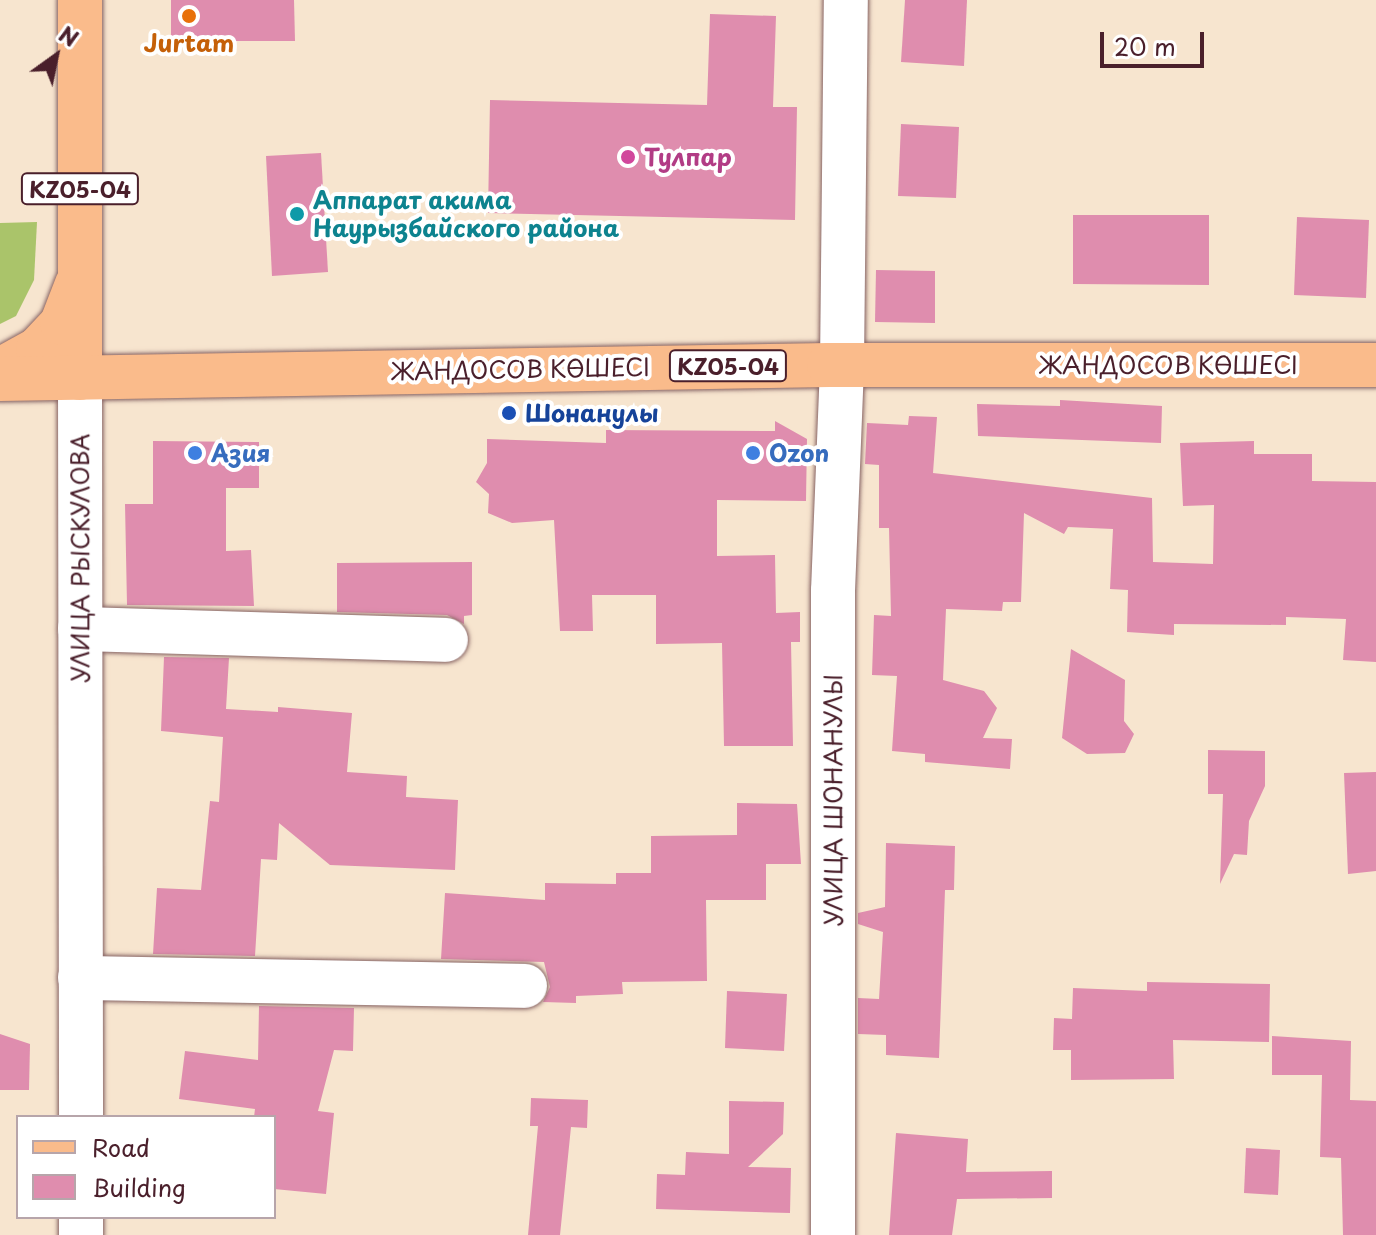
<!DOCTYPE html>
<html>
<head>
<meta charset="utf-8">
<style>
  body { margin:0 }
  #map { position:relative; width:1376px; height:1235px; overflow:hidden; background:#f7e5cf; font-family:"Playpen Sans",sans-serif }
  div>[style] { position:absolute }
  .green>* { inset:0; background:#aac46a }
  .building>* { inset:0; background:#df8dae }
  .roads { filter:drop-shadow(0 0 2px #876464) drop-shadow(0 0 2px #876464) }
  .minor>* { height:44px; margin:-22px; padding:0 22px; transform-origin:22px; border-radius:22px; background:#fff }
  .major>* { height:44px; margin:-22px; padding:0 22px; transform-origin:22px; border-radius:22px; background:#fabb8b }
  .dots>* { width:22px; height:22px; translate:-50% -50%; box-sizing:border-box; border:4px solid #fff; border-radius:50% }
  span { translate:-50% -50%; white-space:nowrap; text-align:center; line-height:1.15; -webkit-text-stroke:8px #fff; paint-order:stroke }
  .shield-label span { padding:2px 6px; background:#fff; border:2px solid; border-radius:6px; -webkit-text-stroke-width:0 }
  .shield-label { font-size:22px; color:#4a1f2b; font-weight:700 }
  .food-label { font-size:24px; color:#c56008; font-weight:700 }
  .hotel-label { font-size:24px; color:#b23c85; font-weight:700 }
  .left { translate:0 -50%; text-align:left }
  .culture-label { font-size:24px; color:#0d838f; font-weight:700 }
  .street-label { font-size:24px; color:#4a1f2b }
  .transit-label { font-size:24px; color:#164399; font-weight:700 }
  .shop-label { font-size:24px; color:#366cbe; font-weight:700 }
  .legend { position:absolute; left:16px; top:1115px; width:260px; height:104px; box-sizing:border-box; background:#fff; border:2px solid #b7a5aa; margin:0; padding:10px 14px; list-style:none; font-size:24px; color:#4a1f2b }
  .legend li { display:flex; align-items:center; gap:16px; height:40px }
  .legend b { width:40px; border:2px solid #b7a5aa }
  .north { position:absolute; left:16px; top:16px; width:80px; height:80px; -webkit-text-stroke:6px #fff; paint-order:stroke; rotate:33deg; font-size:22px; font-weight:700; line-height:32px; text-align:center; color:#4a1f2b }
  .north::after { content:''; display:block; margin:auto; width:28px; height:36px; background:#4a1f2b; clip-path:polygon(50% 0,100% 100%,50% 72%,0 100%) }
  .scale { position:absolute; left:1100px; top:32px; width:104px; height:36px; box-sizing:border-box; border:4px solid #4a1f2b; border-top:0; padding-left:10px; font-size:24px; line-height:28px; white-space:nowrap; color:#4a1f2b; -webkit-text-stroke:6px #fff; paint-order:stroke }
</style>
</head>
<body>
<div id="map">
  <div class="green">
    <i style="clip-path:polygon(37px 222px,34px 280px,16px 316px,0 324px,0 223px)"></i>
  </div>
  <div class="building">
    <i style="clip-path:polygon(171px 0,294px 0,295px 41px,171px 41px)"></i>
    <i style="clip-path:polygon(905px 0,967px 0,964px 66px,901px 62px)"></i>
    <i style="clip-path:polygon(710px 14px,776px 16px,773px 107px,797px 107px,795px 220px,488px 213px,490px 100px,707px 105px)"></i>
    <i style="clip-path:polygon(901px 124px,959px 127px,956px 198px,898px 196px)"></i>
    <i style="clip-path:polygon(321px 153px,328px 272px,272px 276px,266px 156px)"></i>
    <i style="clip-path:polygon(1073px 215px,1209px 215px,1209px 285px,1073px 284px)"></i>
    <i style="clip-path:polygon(1297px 217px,1369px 220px,1366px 298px,1294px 295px)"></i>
    <i style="clip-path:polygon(876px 270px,935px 271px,935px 323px,875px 322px)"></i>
    <i style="clip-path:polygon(1060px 400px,1162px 406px,1161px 443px,978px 436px,977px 404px,1060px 406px)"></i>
    <i style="clip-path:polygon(909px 416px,937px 417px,933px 473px,1152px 498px,1153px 562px,1213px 564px,1214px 505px,1183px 506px,1180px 443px,1254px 441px,1254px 454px,1312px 454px,1312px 481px,1376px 482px,1376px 662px,1343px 660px,1346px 619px,1286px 617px,1286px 625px,1174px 624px,1174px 635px,1127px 632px,1128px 590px,1110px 589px,1113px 529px,1068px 527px,1064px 534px,1024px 513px,1021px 602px,1003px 602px,1002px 611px,946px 609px,943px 680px,984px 691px,997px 708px,983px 738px,1012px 739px,1010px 769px,925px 762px,925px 754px,892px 751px,897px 676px,872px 675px,874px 615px,891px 616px,889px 528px,879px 528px,879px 465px,865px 464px,867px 423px,908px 425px)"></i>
    <i style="clip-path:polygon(775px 421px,807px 439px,806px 501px,717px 500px,717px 556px,775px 555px,776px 613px,800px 612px,800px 642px,791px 642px,793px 746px,724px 746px,722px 643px,656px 644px,656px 595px,592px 595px,593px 631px,560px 631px,554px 520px,512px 523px,488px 513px,489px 494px,476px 482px,487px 463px,487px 439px,606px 443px,606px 430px,775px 431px)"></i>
    <i style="clip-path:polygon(153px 441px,259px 442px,259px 488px,226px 488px,226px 551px,251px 550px,254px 606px,127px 605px,125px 504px,153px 504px)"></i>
    <i style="clip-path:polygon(472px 562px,472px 615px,464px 616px,464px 624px,447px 615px,337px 612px,337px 563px)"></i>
    <i style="clip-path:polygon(1071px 649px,1125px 680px,1124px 721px,1134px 734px,1125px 753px,1087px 754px,1062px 738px)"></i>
    <i style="clip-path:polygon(164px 657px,229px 658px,226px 709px,278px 712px,278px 707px,352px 713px,347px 772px,407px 776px,406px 797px,458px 800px,455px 870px,330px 865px,279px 823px,277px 860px,261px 859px,255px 956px,153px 954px,157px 888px,201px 890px,210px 801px,219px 802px,223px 737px,161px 731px)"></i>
    <i style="clip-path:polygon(1208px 750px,1265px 751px,1265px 786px,1249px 821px,1247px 855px,1234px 854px,1220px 884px,1223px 794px,1208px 794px)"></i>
    <i style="clip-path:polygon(1376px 772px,1376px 871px,1348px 874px,1344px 773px)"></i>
    <i style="clip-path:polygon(737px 803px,797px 804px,801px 864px,766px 864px,766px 900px,706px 900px,707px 981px,622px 982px,623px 994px,576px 996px,576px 1003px,543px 1002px,550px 987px,544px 962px,441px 959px,445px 893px,545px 900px,545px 883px,616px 884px,616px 873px,651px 873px,651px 836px,737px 835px)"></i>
    <i style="clip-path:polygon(886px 843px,955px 846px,954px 890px,945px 890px,939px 1058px,886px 1055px,886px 1035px,858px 1034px,858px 998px,879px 999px,883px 932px,858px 924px,858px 913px,885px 907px)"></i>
    <i style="clip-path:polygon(1147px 982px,1270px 984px,1269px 1042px,1173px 1040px,1174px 1079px,1071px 1080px,1071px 1050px,1053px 1050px,1054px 1018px,1072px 1019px,1073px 988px,1147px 991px)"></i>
    <i style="clip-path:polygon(727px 991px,787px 994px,784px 1051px,725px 1048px)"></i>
    <i style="clip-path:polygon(259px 1006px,354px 1008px,353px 1051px,334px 1050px,318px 1111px,334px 1113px,326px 1194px,274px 1189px,274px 1117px,254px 1117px,255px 1109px,179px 1099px,185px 1051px,258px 1060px)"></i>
    <i style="clip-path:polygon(0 1034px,30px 1044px,29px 1090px,0 1090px)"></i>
    <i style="clip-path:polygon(1272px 1036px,1351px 1041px,1350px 1100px,1376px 1101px,1376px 1235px,1343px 1235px,1341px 1158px,1320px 1157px,1322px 1075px,1272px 1075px)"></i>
    <i style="clip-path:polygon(531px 1098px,588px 1100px,587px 1128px,571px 1127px,560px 1235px,528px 1235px,538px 1126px,530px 1126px)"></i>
    <i style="clip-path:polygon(729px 1101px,784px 1102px,783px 1134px,748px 1167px,791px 1168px,790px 1213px,656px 1209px,657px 1174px,685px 1175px,686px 1152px,729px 1154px)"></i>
    <i style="clip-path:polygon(896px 1133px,968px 1139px,966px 1172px,1052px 1171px,1052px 1198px,957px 1199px,952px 1235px,889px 1235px)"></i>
    <i style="clip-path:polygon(1246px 1148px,1280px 1150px,1278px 1195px,1244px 1193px)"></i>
  </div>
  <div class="roads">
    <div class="minor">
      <i style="left:80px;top:378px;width:739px;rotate:89.92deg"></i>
      <i style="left:80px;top:629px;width:366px;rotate:1.7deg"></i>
      <i style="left:80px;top:978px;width:445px;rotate:1deg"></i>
      <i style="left:81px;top:1217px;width:18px;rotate:90deg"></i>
      <i style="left:833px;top:1235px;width:644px;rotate:-90deg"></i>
      <i style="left:833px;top:591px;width:226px;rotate:-87.7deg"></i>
      <i style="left:842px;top:365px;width:365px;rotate:-89.4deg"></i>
    </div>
    <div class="major">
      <i style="left:0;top:370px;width:43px;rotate:-28.9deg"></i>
      <i style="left:38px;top:349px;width:35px;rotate:-47deg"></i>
      <i style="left:62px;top:323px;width:42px;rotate:-69deg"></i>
      <i style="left:80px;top:378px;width:378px;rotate:-90deg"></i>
      <i style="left:0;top:379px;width:829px;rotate:-0.97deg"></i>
      <i style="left:829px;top:365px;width:547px"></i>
    </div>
  </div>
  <div class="dots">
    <i style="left:189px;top:16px;background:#e8710a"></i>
    <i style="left:628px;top:157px;background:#d1479c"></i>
    <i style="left:297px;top:214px;background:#0f9aa8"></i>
    <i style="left:509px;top:413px;background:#1a4fb4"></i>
    <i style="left:195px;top:453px;background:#3f7fe0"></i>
    <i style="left:753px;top:453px;background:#3f7fe0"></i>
  </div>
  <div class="shield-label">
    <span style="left:80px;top:189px">KZ05-04</span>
    <span style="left:728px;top:366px">KZ05-04</span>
  </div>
  <div class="food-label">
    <span style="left:189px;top:43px">Jurtam</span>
  </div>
  <div class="hotel-label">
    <span class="left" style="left:644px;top:157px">Тулпар</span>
  </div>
  <div class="culture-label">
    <span class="left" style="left:313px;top:214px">Аппарат акима<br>Наурызбайского района</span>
  </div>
  <div class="street-label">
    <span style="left:1168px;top:365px">ЖАНДОСОВ КӨШЕСІ</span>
    <span style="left:520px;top:369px;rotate:-1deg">ЖАНДОСОВ КӨШЕСІ</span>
    <span style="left:80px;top:558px;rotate:-90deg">УЛИЦА РЫСКУЛОВА</span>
    <span style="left:833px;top:800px;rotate:-90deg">УЛИЦА ШОНАНУЛЫ</span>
  </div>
  <div class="transit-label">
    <span class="left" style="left:525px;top:413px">Шонанулы</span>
  </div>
  <div class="shop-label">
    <span class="left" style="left:211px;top:453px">Азия</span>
    <span class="left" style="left:769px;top:453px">Ozon</span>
  </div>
  <ul class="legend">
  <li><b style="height:10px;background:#fabb8b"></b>Road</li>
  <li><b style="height:22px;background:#df8dae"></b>Building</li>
  </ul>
  <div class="north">N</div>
  <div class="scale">20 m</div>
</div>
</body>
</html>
